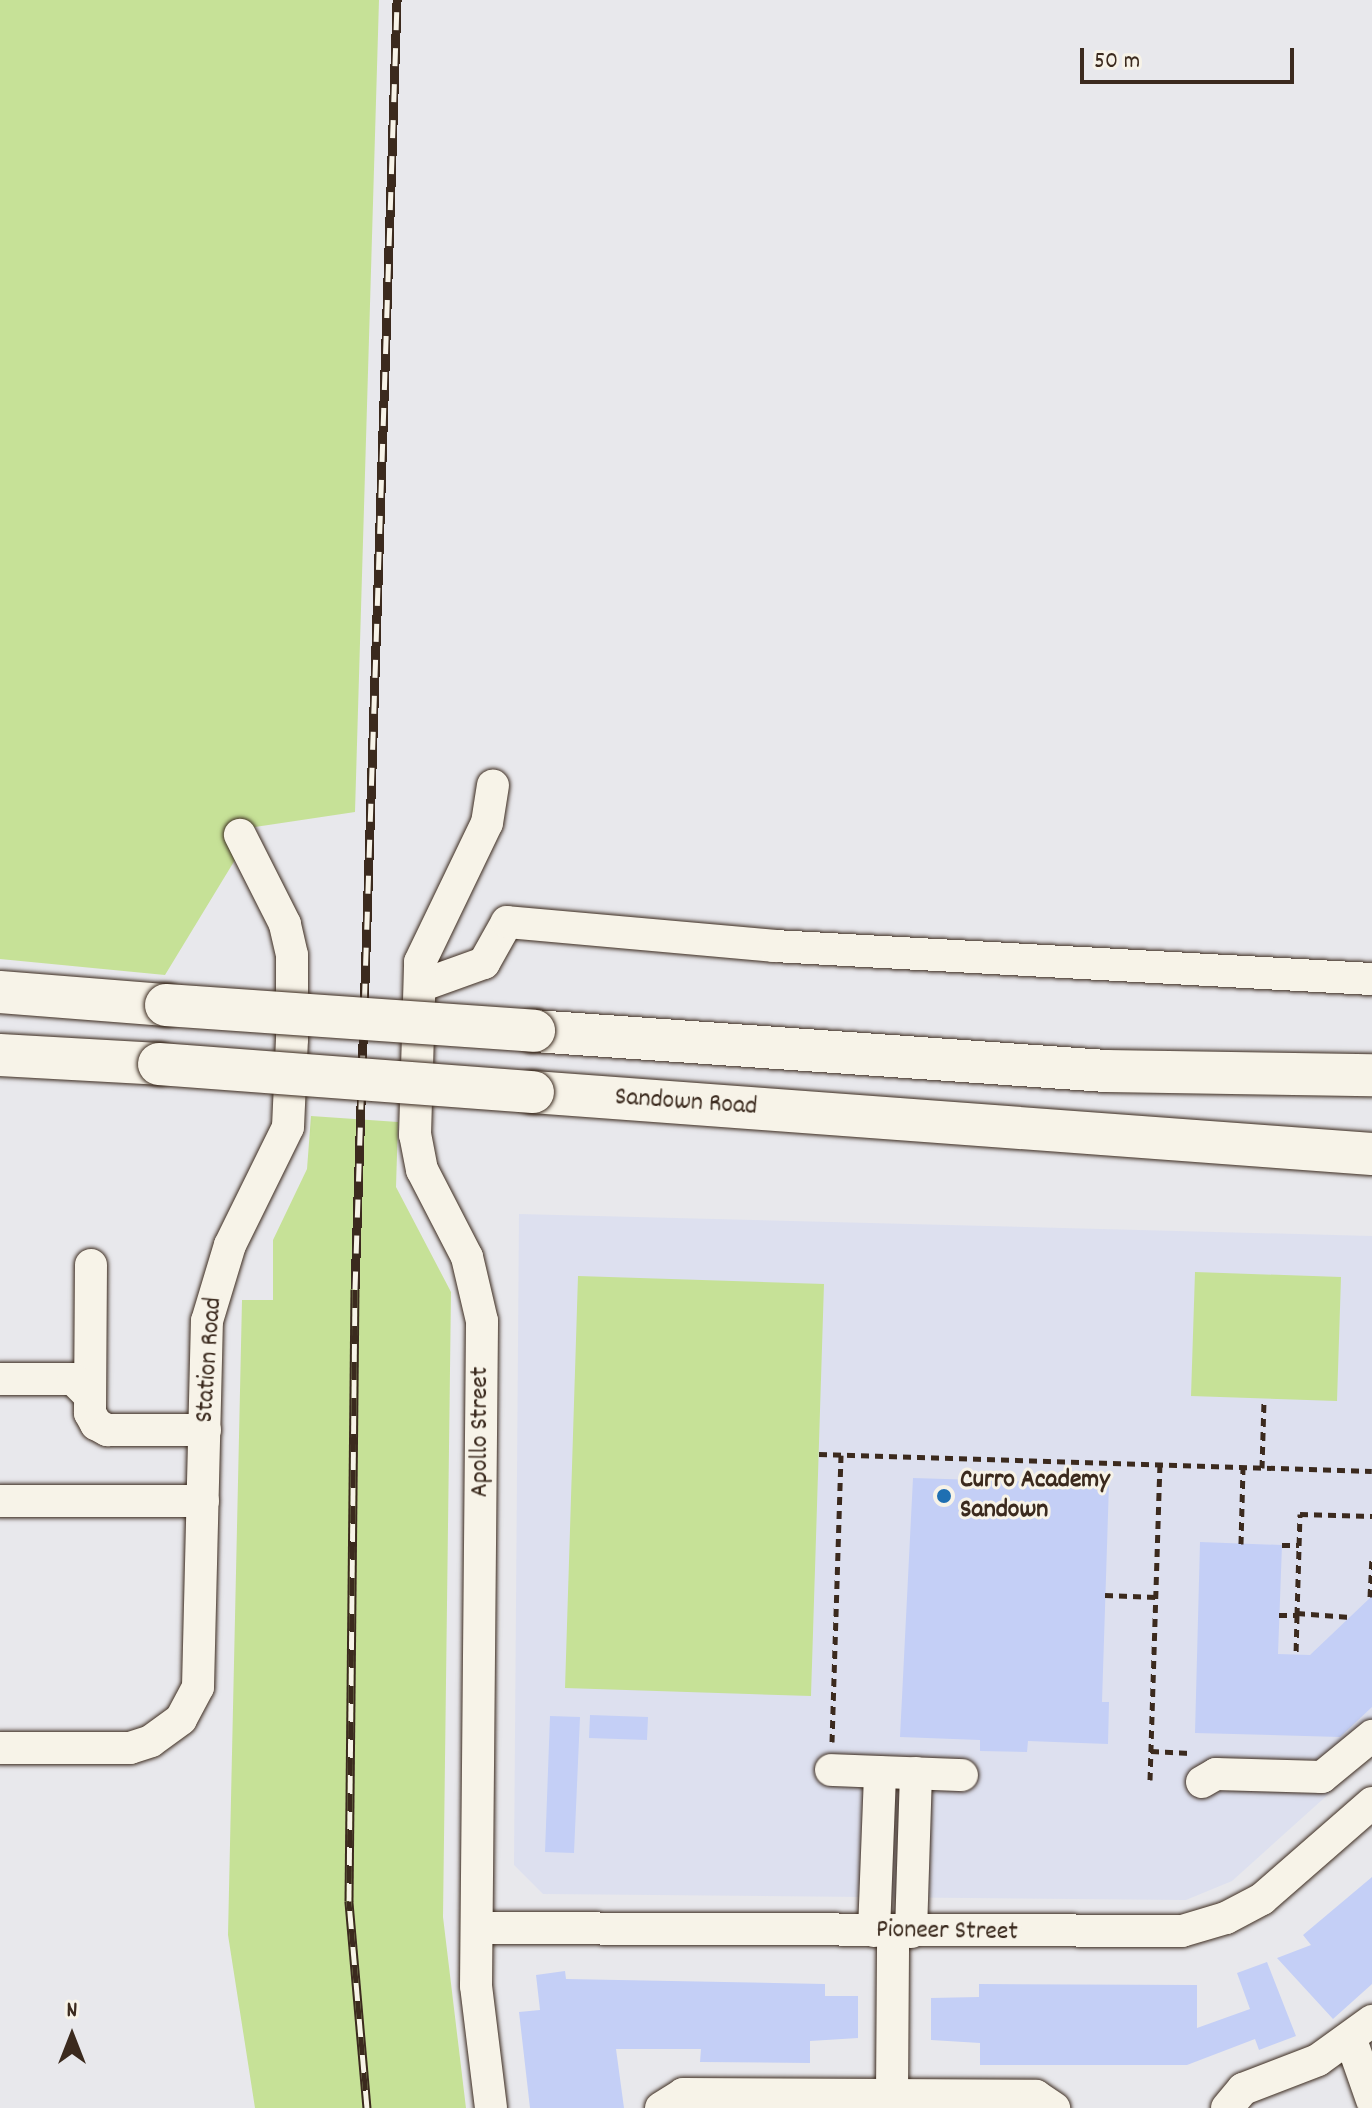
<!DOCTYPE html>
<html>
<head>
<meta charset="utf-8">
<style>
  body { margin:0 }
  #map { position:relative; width:1372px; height:2108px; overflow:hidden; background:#e8e8ec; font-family:Dekko,sans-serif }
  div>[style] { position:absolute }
  .built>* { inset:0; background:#dde0ef }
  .green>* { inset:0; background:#c6e197 }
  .building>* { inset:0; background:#c4cff6 }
  .path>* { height:5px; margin-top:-2.5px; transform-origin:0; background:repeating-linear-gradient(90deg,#3b2a1e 0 8px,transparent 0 14px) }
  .roads { filter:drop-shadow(0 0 2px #3b2a1e) drop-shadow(0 0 2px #3b2a1e) }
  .minor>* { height:32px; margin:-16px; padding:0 16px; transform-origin:16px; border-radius:16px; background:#f7f3e8 }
  .major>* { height:42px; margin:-21px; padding:0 21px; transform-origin:21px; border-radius:21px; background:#f7f3e8 }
  .rail>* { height:9px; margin-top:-4.5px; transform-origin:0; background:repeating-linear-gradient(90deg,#f7f3e8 0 18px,#3b2a1e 0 36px); box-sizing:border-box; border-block:2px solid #3b2a1e }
  .bridges { filter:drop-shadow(0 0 2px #3b2a1e) drop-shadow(0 0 2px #3b2a1e) }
  .major-bridge>* { height:42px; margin:-21px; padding:0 21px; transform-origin:21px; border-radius:21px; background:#f7f3e8 }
  .dots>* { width:22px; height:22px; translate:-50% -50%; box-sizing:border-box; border:4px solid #f7f3e8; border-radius:50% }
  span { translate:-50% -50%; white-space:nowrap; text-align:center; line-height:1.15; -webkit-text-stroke:6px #f7f3e8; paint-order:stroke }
  .street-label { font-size:26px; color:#3b2a1e }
  .poi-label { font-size:26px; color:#3b2a1e; font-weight:700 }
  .left { translate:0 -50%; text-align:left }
  .north { position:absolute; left:32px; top:1996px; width:80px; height:80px; -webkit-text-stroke:6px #f7f3e8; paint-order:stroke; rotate:0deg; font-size:22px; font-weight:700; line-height:32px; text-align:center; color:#3b2a1e }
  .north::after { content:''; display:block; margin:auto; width:28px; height:36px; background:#3b2a1e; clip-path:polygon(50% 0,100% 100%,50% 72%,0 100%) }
  .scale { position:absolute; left:1080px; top:48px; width:214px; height:36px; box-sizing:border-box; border:4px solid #3b2a1e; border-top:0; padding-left:10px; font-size:24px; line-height:28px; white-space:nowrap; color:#3b2a1e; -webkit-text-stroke:6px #f7f3e8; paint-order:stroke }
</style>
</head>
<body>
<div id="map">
  <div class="built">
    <i style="clip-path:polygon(519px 1214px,1372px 1236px,1372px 1755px,1232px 1881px,1186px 1900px,543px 1894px,514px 1865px)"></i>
  </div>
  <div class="green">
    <i style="clip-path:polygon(0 0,379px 0,355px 812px,255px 827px,165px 975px,0 959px)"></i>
    <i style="clip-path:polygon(311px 1116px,398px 1122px,396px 1187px,451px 1292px,443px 1917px,466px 2108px,255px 2108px,228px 1935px,242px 1300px,273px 1300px,273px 1240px,307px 1169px)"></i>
    <i style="clip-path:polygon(1195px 1272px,1341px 1277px,1337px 1401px,1191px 1396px)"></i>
    <i style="clip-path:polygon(578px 1276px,824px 1284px,811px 1696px,565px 1688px)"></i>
  </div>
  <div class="building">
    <i style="clip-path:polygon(913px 1478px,1109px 1484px,1102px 1702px,1109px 1702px,1108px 1744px,1028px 1741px,1027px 1752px,980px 1751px,980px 1740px,900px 1737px)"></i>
    <i style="clip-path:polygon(1200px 1542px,1282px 1545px,1278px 1654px,1310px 1655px,1372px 1596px,1372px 1707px,1340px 1737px,1195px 1733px)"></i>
    <i style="clip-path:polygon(590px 1715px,648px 1717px,647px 1740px,589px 1738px)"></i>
    <i style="clip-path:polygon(550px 1716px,580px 1717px,574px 1853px,545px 1852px)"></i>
    <i style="clip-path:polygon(1372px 1877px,1372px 1984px,1333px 2019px,1277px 1958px,1311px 1945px,1303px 1935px)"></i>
    <i style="clip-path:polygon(1267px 1962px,1296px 2036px,1259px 2050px,1255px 2039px,1187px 2065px,980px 2065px,980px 2043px,931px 2040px,931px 1998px,979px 1997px,979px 1984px,1197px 1985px,1197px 2028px,1250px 2009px,1237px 1973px)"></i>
    <i style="clip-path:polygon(565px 1971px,566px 1979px,825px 1984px,825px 1996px,858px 1996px,858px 2038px,810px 2041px,810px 2063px,700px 2062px,701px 2049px,616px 2049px,624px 2108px,530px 2108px,519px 2012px,540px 2010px,536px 1975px)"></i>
  </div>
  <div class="path">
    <i style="left:819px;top:1454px;width:553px;rotate:1.76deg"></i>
    <i style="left:1262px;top:1468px;width:69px;rotate:-88.3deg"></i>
    <i style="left:1241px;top:1544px;width:77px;rotate:-88.5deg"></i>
    <i style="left:1282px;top:1545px;width:17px"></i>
    <i style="left:1105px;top:1595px;width:51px;rotate:2.2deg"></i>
    <i style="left:1370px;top:1597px;width:41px;rotate:-87.2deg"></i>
    <i style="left:1297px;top:1613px;width:53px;rotate:4.3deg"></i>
    <i style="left:1279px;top:1615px;width:18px"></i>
    <i style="left:1297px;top:1615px;width:40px;rotate:91.4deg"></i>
    <i style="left:1297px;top:1615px;width:101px;rotate:-88.3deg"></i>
    <i style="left:1300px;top:1514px;width:72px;rotate:1.6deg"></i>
    <i style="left:832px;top:1742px;width:287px;rotate:-88.2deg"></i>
    <i style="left:1151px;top:1751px;width:39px;rotate:3deg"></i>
    <i style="left:1150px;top:1780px;width:315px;rotate:-88.2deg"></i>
  </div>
  <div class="roads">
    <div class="minor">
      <i style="left:420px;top:986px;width:68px;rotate:-19.8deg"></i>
      <i style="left:484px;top:963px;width:47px;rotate:-60.7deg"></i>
      <i style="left:507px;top:922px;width:268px;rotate:5.1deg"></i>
      <i style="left:774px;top:946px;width:599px;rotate:3.16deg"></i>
      <i style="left:91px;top:1265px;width:148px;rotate:90.4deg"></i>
      <i style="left:90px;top:1413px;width:13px;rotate:61deg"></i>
      <i style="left:96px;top:1424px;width:13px;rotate:29deg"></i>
      <i style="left:107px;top:1430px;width:98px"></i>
      <i style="left:0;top:1379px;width:73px"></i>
      <i style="left:73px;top:1379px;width:24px;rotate:45deg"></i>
      <i style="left:0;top:1501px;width:203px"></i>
      <i style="left:0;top:1748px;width:130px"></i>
      <i style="left:130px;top:1748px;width:22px;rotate:-18deg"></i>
      <i style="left:151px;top:1741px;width:37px;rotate:-36deg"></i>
      <i style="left:181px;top:1719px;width:36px;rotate:-62deg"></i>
      <i style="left:198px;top:1687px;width:366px;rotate:-88.6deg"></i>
      <i style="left:207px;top:1321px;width:79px;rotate:-73.2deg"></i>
      <i style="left:230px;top:1245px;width:131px;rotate:-63.8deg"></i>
      <i style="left:288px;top:1127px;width:88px;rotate:-87.4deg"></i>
      <i style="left:292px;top:1039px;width:84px;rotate:-90deg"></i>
      <i style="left:292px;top:955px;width:32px;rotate:-103deg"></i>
      <i style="left:285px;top:924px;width:100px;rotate:-116.8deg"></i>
      <i style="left:831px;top:1770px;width:131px;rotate:2.2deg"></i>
      <i style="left:1202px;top:1782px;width:16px;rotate:-30deg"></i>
      <i style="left:1216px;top:1774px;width:106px;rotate:1.6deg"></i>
      <i style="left:1322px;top:1777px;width:65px;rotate:-39.4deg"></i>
      <i style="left:478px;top:1928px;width:704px;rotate:0.24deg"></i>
      <i style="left:1182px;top:1931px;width:46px;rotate:-16.5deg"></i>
      <i style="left:1226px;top:1918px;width:41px;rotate:-27.8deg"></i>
      <i style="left:1262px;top:1899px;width:146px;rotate:-41.1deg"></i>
      <i style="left:874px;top:1931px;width:159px;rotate:-87.8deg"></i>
      <i style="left:911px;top:1932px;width:159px;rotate:-88.2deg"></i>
      <i style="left:1351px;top:2040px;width:64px;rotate:70.7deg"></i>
      <i style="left:892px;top:2095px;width:163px;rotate:-89.6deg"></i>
      <i style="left:491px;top:2108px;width:123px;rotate:-97deg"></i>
      <i style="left:476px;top:1986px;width:665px;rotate:-89.48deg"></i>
      <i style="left:482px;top:1321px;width:66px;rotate:-103.2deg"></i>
      <i style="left:467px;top:1257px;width:98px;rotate:-117.3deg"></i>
      <i style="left:422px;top:1170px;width:36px;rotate:-101deg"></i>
      <i style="left:415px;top:1135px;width:173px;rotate:-88.3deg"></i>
      <i style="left:420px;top:962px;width:154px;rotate:-64.3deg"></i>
      <i style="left:487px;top:823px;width:38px;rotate:-81deg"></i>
      <i style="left:661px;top:2108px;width:26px;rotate:-32deg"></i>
      <i style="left:683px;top:2094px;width:353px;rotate:0.3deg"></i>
      <i style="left:1036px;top:2096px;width:22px;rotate:34deg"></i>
      <i style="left:1227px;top:2108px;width:25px;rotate:-50deg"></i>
      <i style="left:1243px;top:2089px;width:80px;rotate:-21.1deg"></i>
      <i style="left:1318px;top:2060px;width:67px;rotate:-35.8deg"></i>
    </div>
    <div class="major">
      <i style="left:0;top:992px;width:167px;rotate:4.5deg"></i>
      <i style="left:534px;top:1031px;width:573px;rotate:4deg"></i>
      <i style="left:1106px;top:1071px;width:266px;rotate:0.9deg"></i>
      <i style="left:0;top:1055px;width:159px;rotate:3.2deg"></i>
      <i style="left:533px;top:1092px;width:841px;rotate:4.23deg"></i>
    </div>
  </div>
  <div class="rail">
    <i style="left:367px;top:2108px;width:208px;rotate:-95deg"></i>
    <i style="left:349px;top:1901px;width:612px;rotate:-89.44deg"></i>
    <i style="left:355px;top:1289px;width:1290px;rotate:-88.13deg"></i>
  </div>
  <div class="bridges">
    <div class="major-bridge">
      <i style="left:166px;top:1005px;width:369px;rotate:4deg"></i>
      <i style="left:159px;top:1064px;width:375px;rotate:4.3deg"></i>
    </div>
  </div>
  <div class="dots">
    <i style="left:944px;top:1496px;background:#1f6fb2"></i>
  </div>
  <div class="street-label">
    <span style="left:686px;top:1103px;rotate:4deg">Sandown Road</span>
    <span style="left:210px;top:1360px;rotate:-86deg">Station Road</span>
    <span style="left:481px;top:1432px;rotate:-90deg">Apollo Street</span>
    <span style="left:947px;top:1932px;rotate:1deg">Pioneer Street</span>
  </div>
  <div class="poi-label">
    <span class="left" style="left:960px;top:1496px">Curro Academy<br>Sandown</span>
  </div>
  <div class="north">N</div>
  <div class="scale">50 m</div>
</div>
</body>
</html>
